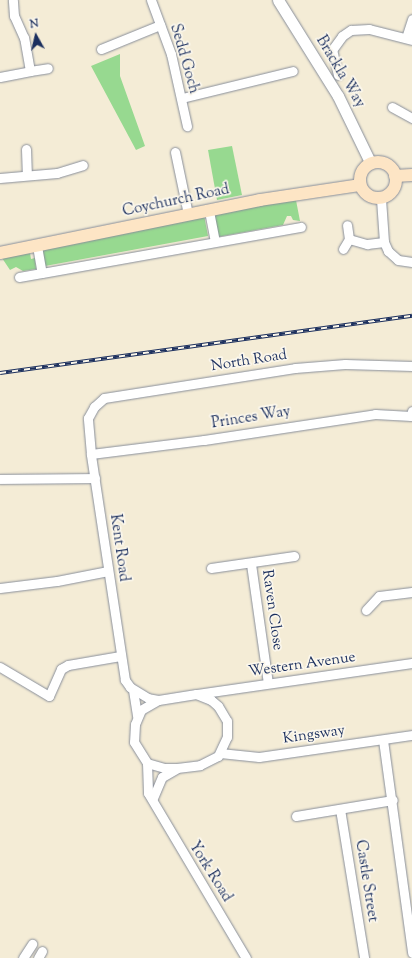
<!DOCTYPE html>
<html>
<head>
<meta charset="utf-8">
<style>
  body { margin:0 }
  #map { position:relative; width:412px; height:958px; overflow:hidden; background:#f4ecd6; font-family:"Sorts Mill Goudy",serif }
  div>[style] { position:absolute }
  .green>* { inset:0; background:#97d990 }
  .roads { filter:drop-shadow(0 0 1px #888e9a) drop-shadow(0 0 1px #888e9a) }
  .minor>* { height:9px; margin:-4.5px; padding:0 4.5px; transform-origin:4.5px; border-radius:4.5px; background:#fff }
  .tertiary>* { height:11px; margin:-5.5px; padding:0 5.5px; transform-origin:5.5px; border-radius:5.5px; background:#fff }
  .secondary>* { height:12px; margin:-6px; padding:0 6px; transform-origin:6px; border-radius:6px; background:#fde5c5 }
  .secondary>.ring { margin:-6px; padding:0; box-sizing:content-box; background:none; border:12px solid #fde5c5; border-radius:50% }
  .rail>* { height:3.5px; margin-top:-1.75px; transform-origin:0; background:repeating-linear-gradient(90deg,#fbf7ec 0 6px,#1b2f5e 0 12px); box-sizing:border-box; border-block:1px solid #1b2f5e }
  span { translate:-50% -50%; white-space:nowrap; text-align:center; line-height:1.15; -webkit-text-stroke:3.5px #fbf7ec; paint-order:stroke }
  .street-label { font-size:15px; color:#1b2f5e }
  .north { position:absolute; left:16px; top:16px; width:40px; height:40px; -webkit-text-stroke:3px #fbf7ec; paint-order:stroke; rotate:352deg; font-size:11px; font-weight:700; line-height:16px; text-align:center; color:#1b2f5e }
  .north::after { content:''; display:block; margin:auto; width:14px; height:18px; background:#1b2f5e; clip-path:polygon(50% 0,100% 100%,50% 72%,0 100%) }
</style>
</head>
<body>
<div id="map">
  <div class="green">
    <i style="clip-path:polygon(120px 54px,120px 76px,145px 146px,136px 150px,91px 66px)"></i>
    <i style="clip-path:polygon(232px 146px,242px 195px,217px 200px,208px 150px)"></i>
    <i style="clip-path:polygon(295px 195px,300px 221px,293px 220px,291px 216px,287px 216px,283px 225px,217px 237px,212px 212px)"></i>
    <i style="clip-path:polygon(204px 215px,208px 236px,45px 266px,42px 249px)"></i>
    <i style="clip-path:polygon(30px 253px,31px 259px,35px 258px,36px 269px,23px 271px,16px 267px,10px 270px,2px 258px)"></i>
  </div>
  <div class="roads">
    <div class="minor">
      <i style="left:151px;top:0;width:58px;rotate:69.7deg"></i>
      <i style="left:171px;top:54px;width:74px;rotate:77.5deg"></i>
      <i style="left:406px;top:38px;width:20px;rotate:-72deg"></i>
      <i style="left:101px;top:49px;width:64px;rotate:-22.1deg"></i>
      <i style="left:30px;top:71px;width:18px;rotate:-9deg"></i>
      <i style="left:338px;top:75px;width:26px;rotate:-103deg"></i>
      <i style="left:332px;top:50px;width:17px;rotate:-54deg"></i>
      <i style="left:342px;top:36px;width:11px;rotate:-34deg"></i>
      <i style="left:351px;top:30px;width:18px;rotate:-3deg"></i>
      <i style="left:369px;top:29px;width:44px;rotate:14.3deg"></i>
      <i style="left:0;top:77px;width:31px;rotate:-11deg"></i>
      <i style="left:30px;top:71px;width:34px;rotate:-100deg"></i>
      <i style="left:24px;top:38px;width:24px;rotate:-114deg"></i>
      <i style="left:14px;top:16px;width:16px;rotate:-94deg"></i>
      <i style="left:182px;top:98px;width:114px;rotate:-13.7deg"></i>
      <i style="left:392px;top:107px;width:23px;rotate:29deg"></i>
      <i style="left:26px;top:149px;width:26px;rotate:88deg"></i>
      <i style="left:175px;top:152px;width:63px;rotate:78.2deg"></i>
      <i style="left:0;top:178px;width:57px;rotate:-5deg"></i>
      <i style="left:57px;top:173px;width:27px;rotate:-17deg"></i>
      <i style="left:381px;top:199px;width:43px;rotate:86deg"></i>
      <i style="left:384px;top:242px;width:10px;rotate:66deg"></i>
      <i style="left:388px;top:251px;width:13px;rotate:42deg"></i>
      <i style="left:398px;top:260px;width:14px;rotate:8deg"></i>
      <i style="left:209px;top:211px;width:31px;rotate:79deg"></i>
      <i style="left:349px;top:239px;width:19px;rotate:16deg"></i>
      <i style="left:367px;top:244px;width:17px;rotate:-7deg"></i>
      <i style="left:37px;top:246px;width:27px;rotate:80deg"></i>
      <i style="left:42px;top:273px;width:263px;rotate:-10.1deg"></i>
      <i style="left:343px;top:249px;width:12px;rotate:-59deg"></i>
      <i style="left:349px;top:239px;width:14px;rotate:-98deg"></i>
      <i style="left:19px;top:277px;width:23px;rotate:-10deg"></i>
      <i style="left:91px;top:454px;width:114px;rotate:-7.1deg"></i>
      <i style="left:204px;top:440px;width:173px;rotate:-8.6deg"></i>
      <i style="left:375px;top:414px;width:36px;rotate:3deg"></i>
      <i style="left:411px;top:416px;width:5px;rotate:-79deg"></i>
      <i style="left:0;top:479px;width:95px;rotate:-0.6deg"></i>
      <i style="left:251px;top:564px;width:120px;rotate:81.9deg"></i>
      <i style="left:211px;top:568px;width:84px;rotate:-8.2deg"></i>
      <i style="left:0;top:588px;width:57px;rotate:-7deg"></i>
      <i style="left:57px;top:581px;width:52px;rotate:-11.1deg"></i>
      <i style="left:366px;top:610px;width:19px;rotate:-47deg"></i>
      <i style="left:379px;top:596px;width:33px;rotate:-7deg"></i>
      <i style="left:0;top:667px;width:57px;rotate:30.6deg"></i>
      <i style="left:49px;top:696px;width:30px;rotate:-66deg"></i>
      <i style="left:61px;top:669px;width:8px;rotate:-30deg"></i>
      <i style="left:68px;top:665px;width:53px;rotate:-9.8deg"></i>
      <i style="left:133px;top:690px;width:26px;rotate:81deg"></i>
      <i style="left:197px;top:694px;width:217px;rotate:-8.2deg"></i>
      <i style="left:158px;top:700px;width:20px;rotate:150deg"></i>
      <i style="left:141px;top:710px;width:15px;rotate:113deg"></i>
      <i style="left:135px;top:724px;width:18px;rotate:93deg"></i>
      <i style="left:134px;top:742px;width:25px;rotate:58deg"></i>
      <i style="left:147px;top:763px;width:19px;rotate:16deg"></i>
      <i style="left:165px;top:768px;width:12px"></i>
      <i style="left:177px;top:768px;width:23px;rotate:-7deg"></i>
      <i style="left:200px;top:765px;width:20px;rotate:-27deg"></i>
      <i style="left:218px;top:756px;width:21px;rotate:-65deg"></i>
      <i style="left:227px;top:737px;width:16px;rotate:-90deg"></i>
      <i style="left:227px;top:721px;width:17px;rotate:-121deg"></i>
      <i style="left:218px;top:706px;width:9px;rotate:-139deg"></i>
      <i style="left:211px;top:700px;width:16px;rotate:-158deg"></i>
      <i style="left:196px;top:694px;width:38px;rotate:171deg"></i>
      <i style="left:158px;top:700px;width:10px;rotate:-169deg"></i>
      <i style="left:148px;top:698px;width:21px;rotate:-149deg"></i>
      <i style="left:130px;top:687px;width:9px;rotate:-126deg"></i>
      <i style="left:125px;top:680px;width:229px;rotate:-98.6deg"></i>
      <i style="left:91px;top:454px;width:36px;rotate:-95deg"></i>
      <i style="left:88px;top:418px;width:13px;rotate:-61deg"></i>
      <i style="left:94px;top:407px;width:13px;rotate:-42deg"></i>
      <i style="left:104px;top:398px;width:193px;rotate:-8.9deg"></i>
      <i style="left:295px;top:368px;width:50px;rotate:-4.6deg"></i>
      <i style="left:345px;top:364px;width:67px;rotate:1.7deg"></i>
      <i style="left:383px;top:740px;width:215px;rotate:82.2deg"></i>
      <i style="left:220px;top:753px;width:39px;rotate:6deg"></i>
      <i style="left:259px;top:757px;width:155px;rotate:-8.2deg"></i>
      <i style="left:147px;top:763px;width:30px;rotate:88deg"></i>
      <i style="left:148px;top:793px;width:192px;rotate:59.3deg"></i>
      <i style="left:153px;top:798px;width:23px;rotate:-67deg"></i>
      <i style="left:162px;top:777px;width:16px;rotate:-30deg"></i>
      <i style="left:340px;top:809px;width:151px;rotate:80.8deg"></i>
      <i style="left:296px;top:816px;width:98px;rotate:-9.4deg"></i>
      <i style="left:23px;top:958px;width:17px;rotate:-57deg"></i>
      <i style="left:38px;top:958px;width:8px;rotate:-60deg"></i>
    </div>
    <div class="tertiary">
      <i style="left:278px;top:0;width:113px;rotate:58deg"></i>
      <i style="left:338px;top:96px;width:73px;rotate:64.1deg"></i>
    </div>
    <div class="secondary">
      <i class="ring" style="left:360px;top:162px;width:24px;height:24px"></i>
      <i style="left:395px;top:176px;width:17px;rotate:-3deg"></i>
      <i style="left:0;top:253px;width:265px;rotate:-11.5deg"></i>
      <i style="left:260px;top:200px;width:101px;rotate:-8.5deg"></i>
    </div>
  </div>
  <div class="rail">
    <i style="left:0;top:373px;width:416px;rotate:-7.9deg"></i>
  </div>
  <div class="street-label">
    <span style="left:184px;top:59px;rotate:74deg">Sedd Goch</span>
    <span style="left:340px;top:72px;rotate:59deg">Brackla Way</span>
    <span style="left:176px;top:201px;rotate:-12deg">Coychurch Road</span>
    <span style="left:249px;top:361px;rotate:-9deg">North Road</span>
    <span style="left:251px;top:418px;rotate:-9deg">Princes Way</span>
    <span style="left:119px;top:548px;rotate:82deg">Kent Road</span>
    <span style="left:272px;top:610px;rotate:82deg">Raven Close</span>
    <span style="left:302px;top:665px;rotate:-8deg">Western Avenue</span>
    <span style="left:314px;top:735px;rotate:-8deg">Kingsway</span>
    <span style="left:210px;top:872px;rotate:58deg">York Road</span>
    <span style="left:366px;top:881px;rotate:81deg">Castle Street</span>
  </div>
  <div class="north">N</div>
</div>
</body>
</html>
